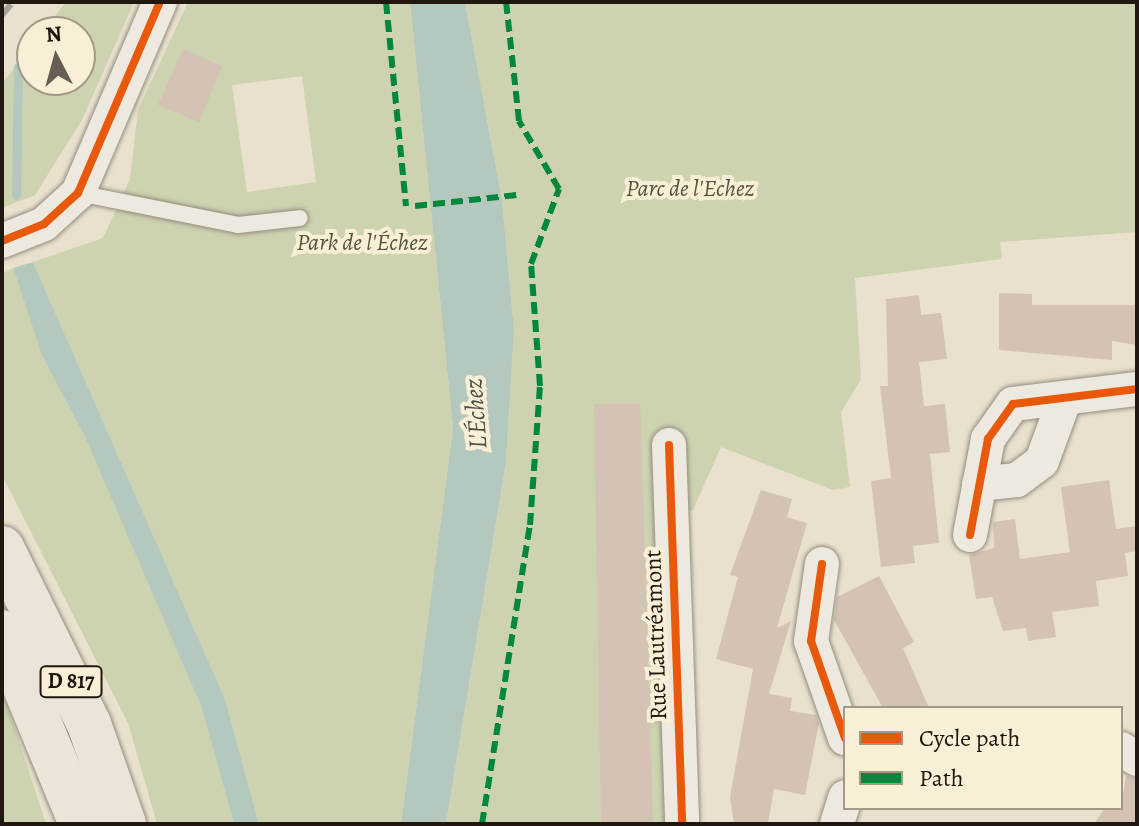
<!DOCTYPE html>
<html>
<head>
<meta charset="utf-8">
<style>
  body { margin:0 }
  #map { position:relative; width:1139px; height:826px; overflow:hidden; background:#e9e1cd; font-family:Alegreya,serif }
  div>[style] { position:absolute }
  .green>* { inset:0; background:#cdd2af }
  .water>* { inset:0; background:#b4c8be }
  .stream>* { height:9px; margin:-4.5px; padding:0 4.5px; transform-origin:4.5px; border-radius:4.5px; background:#b4c8be }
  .building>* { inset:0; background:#d4c2b4 }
  .roads { filter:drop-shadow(0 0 2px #938d82) drop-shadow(0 0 2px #938d82) }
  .lane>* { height:16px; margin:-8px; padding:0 8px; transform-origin:8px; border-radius:8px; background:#ede9de }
  .street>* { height:34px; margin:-17px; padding:0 17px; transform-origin:17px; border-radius:17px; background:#ede9de }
  .primary>* { height:44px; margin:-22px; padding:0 22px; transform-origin:22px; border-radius:22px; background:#eae4d9 }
  .rail>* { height:6px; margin-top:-3px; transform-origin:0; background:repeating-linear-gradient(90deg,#a5a098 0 14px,transparent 0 28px) }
  .quiet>* { height:6px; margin-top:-3px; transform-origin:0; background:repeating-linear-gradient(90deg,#00873e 0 12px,transparent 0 18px) }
  .cycleway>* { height:8px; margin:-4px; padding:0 4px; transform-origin:4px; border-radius:4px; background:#e8590c }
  span { translate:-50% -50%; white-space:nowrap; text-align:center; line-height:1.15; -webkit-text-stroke:8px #f9eed6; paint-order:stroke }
  .shield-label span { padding:2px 6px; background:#f9eed6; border:2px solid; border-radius:6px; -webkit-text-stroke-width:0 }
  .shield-label { font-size:22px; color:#20170f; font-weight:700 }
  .park-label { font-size:24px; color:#54543f; font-style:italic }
  .street-label { font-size:24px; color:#20170f }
  .water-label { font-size:26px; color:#4c514a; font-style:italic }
  .frame { position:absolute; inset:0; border:4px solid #20170f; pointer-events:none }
  .legend { position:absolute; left:843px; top:706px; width:280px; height:104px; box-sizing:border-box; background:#f9eed6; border:2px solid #a29886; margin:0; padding:10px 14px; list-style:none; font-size:24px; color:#20170f }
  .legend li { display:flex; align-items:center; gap:16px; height:40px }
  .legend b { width:40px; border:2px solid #a29886 }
  .north { position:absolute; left:16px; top:16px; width:80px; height:80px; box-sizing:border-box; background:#f9eed6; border:2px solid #a29886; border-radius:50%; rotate:354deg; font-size:22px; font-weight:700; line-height:32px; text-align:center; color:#20170f }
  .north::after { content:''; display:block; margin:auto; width:28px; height:36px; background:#665e52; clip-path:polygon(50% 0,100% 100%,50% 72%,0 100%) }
</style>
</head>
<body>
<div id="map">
  <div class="green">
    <i style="clip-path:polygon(66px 2px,134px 2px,82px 120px,35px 195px,2px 208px,2px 84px,32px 45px,32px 80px,80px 80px,80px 32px,42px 32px)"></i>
    <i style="clip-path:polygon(evenodd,188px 2px,410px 2px,453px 428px,401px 824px,259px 824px,225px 699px,33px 262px,103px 238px,130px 179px,138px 110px,188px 2px,302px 76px,316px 182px,247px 192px,232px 85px,302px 76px)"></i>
    <i style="clip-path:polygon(465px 2px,1137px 2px,1137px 232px,1000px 242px,1002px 259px,855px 278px,861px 379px,841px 412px,850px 487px,833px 490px,721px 447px,693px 510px,681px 512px,691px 824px,446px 824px,506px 463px,514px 330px,502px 200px)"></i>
    <i style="clip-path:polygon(13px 268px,42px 356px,85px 437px,202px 709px,234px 824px,157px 824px,128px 723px,2px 475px,2px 274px)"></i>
    <i style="clip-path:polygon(2px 694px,7px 704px,46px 824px,2px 824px)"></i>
  </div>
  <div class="water">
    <i style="clip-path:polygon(410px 2px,465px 2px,502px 200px,514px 330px,506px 463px,446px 824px,401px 824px,453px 428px)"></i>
    <i style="clip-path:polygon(33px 262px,225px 699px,259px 824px,234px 824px,202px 709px,85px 437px,42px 356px,13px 268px)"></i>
  </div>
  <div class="stream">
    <i style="left:16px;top:195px;width:128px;rotate:-89.1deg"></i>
  </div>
  <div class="building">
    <i style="clip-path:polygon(183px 49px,222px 66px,199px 122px,158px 105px)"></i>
    <i style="clip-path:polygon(999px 293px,1032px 294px,1032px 305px,1137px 305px,1137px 345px,1112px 341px,1112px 360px,999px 350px)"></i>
    <i style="clip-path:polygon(919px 295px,921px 315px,941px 313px,947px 359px,919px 362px,924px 406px,945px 404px,950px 452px,930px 454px,939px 543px,913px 546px,915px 563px,881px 567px,871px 481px,891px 478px,880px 386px,888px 386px,886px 299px)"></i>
    <i style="clip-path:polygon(594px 404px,640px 404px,649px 690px,657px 690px,659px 724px,650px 722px,653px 824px,601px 824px)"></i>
    <i style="clip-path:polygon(1109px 480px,1116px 529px,1137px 526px,1137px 551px,1125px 553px,1128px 576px,1096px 581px,1099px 606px,1052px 612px,1056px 637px,1028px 641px,1026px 628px,1003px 631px,992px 597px,976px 599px,969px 555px,994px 548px,993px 522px,1015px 519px,1020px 559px,1070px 552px,1061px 487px)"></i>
    <i style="clip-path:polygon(761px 490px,792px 499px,787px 517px,807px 523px,777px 628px,791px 621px,769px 694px,792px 698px,790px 711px,816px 715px,819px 723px,805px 795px,774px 789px,768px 824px,734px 824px,730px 797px,753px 669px,716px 659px,738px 577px,730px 575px)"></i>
    <i style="clip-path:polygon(879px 576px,914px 642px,903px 648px,929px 708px,883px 708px,834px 620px,837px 597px)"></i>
    <i style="clip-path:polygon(1126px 776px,1137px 779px,1137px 824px,1094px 824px,1105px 808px,1121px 808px)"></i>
  </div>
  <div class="roads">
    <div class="lane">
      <i style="left:78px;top:193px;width:163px;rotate:11.3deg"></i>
      <i style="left:238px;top:225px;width:62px;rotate:-6.4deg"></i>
    </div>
    <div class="street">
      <i style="left:2px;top:241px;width:45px;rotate:-22deg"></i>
      <i style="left:44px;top:224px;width:46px;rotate:-42.4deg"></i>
      <i style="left:78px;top:193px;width:208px;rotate:-66.8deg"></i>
      <i style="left:669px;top:445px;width:379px;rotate:88deg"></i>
      <i style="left:979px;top:484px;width:38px;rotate:-6deg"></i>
      <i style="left:1017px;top:480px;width:31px;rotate:-37deg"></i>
      <i style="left:1042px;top:461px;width:67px;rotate:-69.9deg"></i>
      <i style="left:970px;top:535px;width:98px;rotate:-79.4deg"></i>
      <i style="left:988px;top:439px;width:43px;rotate:-54.5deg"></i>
      <i style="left:1013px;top:404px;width:125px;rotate:-6.9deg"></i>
      <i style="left:822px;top:564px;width:78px;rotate:98.1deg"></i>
      <i style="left:811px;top:641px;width:103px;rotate:70.7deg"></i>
      <i style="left:1121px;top:749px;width:19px;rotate:32deg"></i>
      <i style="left:837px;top:824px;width:28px;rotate:-73deg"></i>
    </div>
    <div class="primary">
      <i style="left:2px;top:548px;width:196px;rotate:63.7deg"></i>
      <i style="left:89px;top:724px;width:106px;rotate:70.7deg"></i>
      <i style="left:2px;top:632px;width:208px;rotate:67.6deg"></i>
    </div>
  </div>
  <div class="rail">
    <i style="left:2px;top:15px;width:17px;rotate:-50deg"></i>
  </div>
  <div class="quiet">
    <i style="left:386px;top:2px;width:205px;rotate:84.4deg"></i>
    <i style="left:415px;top:206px;width:102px;rotate:-6.2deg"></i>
    <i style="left:482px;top:824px;width:303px;rotate:-80.9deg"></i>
    <i style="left:530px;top:525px;width:139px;rotate:-85.9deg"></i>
    <i style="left:540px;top:386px;width:122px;rotate:-94.2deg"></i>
    <i style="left:531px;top:264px;width:80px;rotate:-69.5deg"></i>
    <i style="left:559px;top:189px;width:79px;rotate:-120.5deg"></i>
    <i style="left:519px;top:121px;width:120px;rotate:-96.2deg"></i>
  </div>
  <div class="cycleway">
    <i style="left:2px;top:241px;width:45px;rotate:-22deg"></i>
    <i style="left:44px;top:224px;width:46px;rotate:-42.4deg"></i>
    <i style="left:78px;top:193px;width:208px;rotate:-66.8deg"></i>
    <i style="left:669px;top:445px;width:379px;rotate:88deg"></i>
    <i style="left:970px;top:535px;width:98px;rotate:-79.4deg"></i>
    <i style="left:988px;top:439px;width:43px;rotate:-54.5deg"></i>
    <i style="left:1013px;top:404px;width:125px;rotate:-6.9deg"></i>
    <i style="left:822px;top:564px;width:78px;rotate:98.1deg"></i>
    <i style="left:811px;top:641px;width:103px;rotate:70.7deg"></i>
  </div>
  <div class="shield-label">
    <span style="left:71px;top:682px">D 817</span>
  </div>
  <div class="park-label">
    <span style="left:690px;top:189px">Parc de l'Echez</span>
    <span style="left:362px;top:243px">Park de l'Échez</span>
  </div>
  <div class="street-label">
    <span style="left:656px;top:635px;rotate:-92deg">Rue Lautréamont</span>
  </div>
  <div class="water-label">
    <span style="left:476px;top:414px;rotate:-94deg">L'Échez</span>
  </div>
  <div class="frame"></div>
  <ul class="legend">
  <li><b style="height:10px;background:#e8590c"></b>Cycle path</li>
  <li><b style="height:10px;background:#00873e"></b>Path</li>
  </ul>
  <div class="north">N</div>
</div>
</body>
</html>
